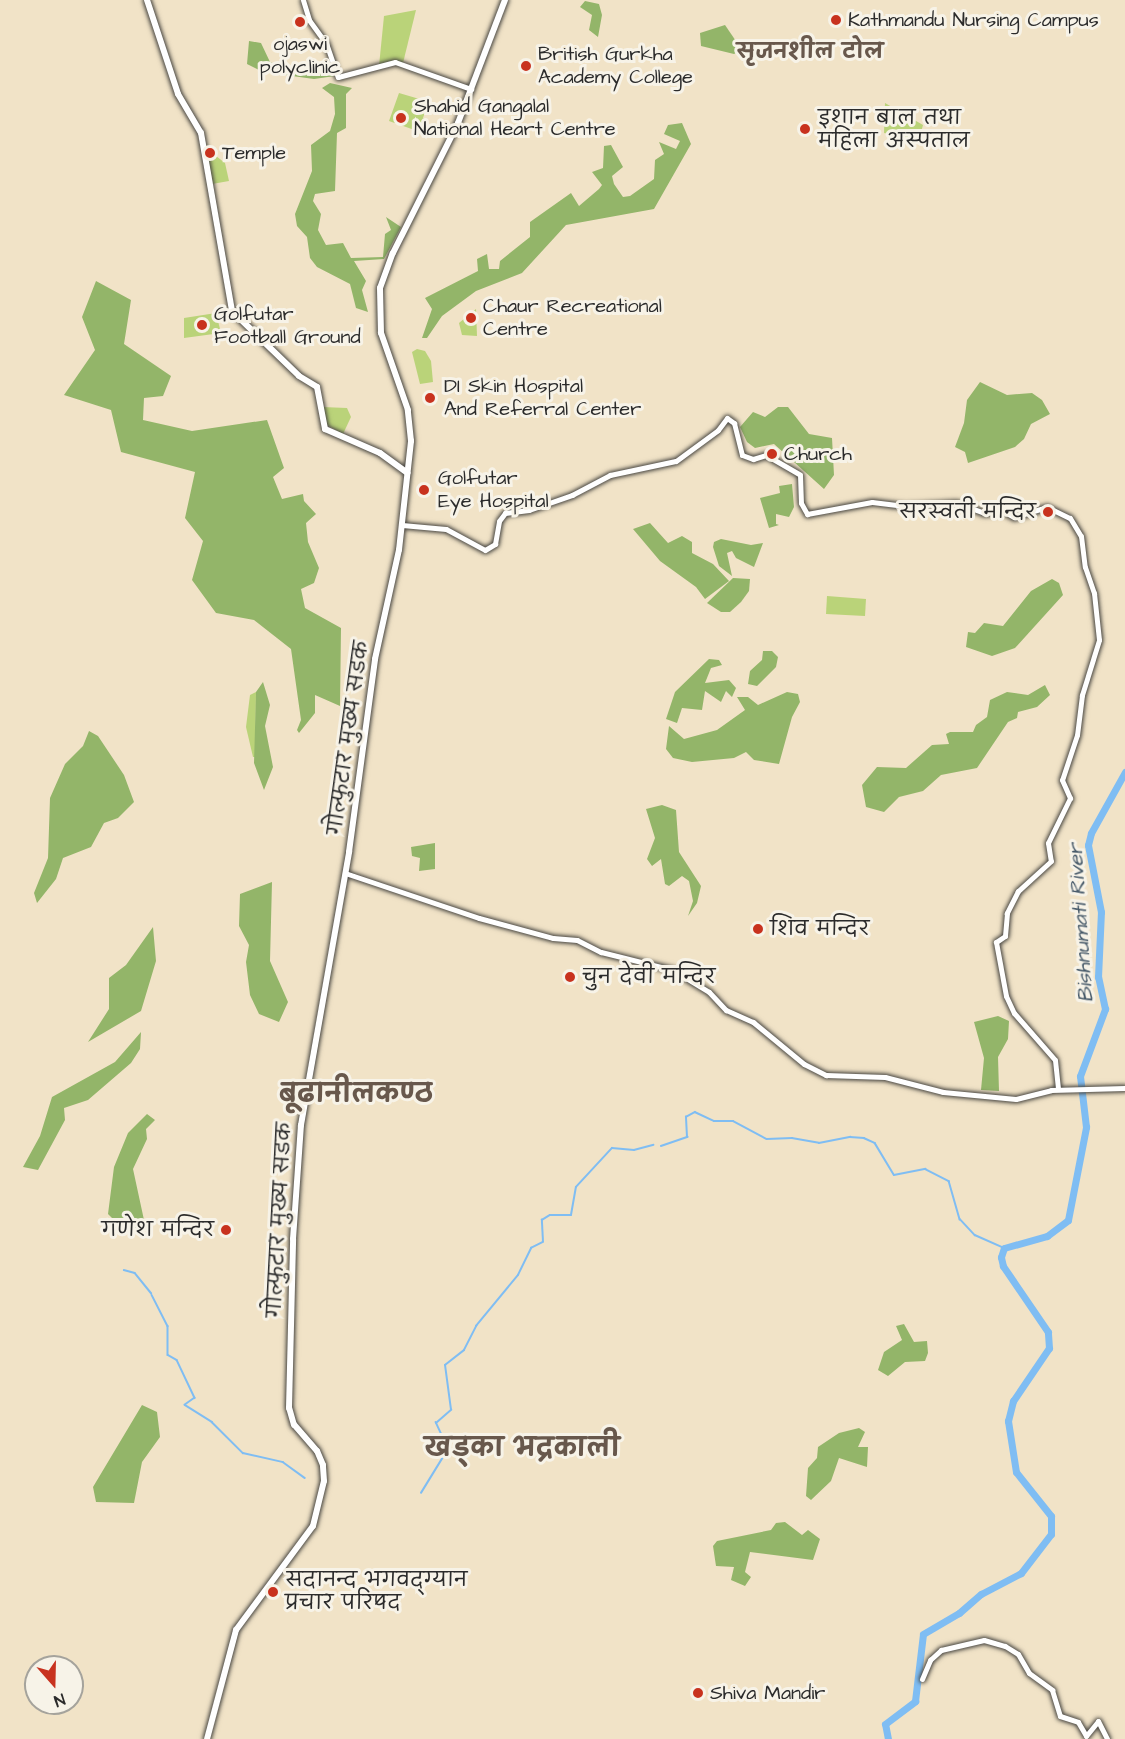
<!DOCTYPE html>
<html>
<head>
<meta charset="utf-8">
<style>
  body { margin:0 }
  #map { position:relative; width:1125px; height:1739px; overflow:hidden; background:#f1e3c7; font-family:"Architects Daughter","Playpen Sans Deva",sans-serif }
  div>[style] { position:absolute }
  .green>* { inset:0; background:#bad379 }
  .forest>* { inset:0; background:#93b569 }
  .stream>* { height:1.5px; margin:-0.75px; padding:0 0.75px; transform-origin:0.75px; border-radius:0.75px; background:#7fbdf3 }
  .river>* { height:7px; margin:-3.5px; padding:0 3.5px; transform-origin:3.5px; border-radius:3.5px; background:#7fbdf3 }
  .roads { filter:drop-shadow(0 0 2px #494742) drop-shadow(0 0 2px #494742) }
  .tertiary>* { height:5px; margin:-2.5px; padding:0 2.5px; transform-origin:2.5px; border-radius:2.5px; background:#fff }
  .secondary>* { height:6px; margin:-3px; padding:0 3px; transform-origin:3px; border-radius:3px; background:#fff }
  .dots>* { width:16px; height:16px; translate:-50% -50%; box-sizing:border-box; border:3px solid #f7f3e8; border-radius:50% }
  span { translate:-50% -50%; white-space:nowrap; text-align:center; line-height:1.15; -webkit-text-stroke:6px #f7f3e8; paint-order:stroke }
  .poi-label { font-size:20px; color:#2b2b2b }
  .left { translate:0 -50%; text-align:left }
  .right { translate:-100% -50%; text-align:right }
  .street-label { font-size:20px; color:#2b2b2b }
  .neighbourhood-label { font-size:21px; color:#68584c; font-weight:700 }
  .water-label { font-size:21px; color:#445767; font-style:italic }
  .district-label { font-size:26px; color:#68584c; font-weight:700 }
  .north { position:absolute; left:24px; top:1655px; width:60px; height:60px; box-sizing:border-box; background:#f7f3e8; border:2px solid #a5a39c; border-radius:50%; rotate:160deg; font-size:16px; font-weight:700; line-height:24px; text-align:center; color:#2b2b2b }
  .north::after { content:''; display:block; margin:auto; width:21px; height:27px; background:#c8321e; clip-path:polygon(50% 0,100% 100%,50% 72%,0 100%) }
</style>
</head>
<body>
<div id="map">
  <div class="green">
    <i style="clip-path:polygon(416px 10px,403px 63px,379px 66px,384px 16px)"></i>
    <i style="clip-path:polygon(399px 93px,433px 103px,430px 112px,425px 112px,423px 118px,428px 120px,423px 133px,389px 121px)"></i>
    <i style="clip-path:polygon(885px 103px,923px 125px,919px 140px,884px 133px)"></i>
    <i style="clip-path:polygon(207px 149px,225px 163px,229px 181px,212px 184px)"></i>
    <i style="clip-path:polygon(476px 309px,477px 336px,462px 335px,459px 323px)"></i>
    <i style="clip-path:polygon(216px 313px,221px 333px,184px 338px,184px 318px)"></i>
    <i style="clip-path:polygon(417px 349px,425px 351px,431px 361px,433px 382px,420px 384px,412px 352px)"></i>
    <i style="clip-path:polygon(322px 407px,347px 408px,351px 417px,343px 434px,327px 425px)"></i>
    <i style="clip-path:polygon(827px 596px,866px 599px,865px 616px,826px 614px)"></i>
    <i style="clip-path:polygon(256px 692px,255px 757px,253px 757px,246px 727px,250px 695px)"></i>
  </div>
  <div class="forest">
    <i style="clip-path:polygon(585px 1px,599px 4px,602px 15px,598px 37px,589px 30px,592px 15px,580px 7px)"></i>
    <i style="clip-path:polygon(725px 25px,742px 50px,734px 54px,701px 46px,700px 33px)"></i>
    <i style="clip-path:polygon(249px 41px,261px 43px,270px 62px,285px 68px,312px 64px,317px 73px,335px 76px,314px 79px,263px 72px,247px 64px)"></i>
    <i style="clip-path:polygon(330px 83px,352px 88px,346px 94px,346px 128px,337px 133px,335px 191px,315px 194px,313px 201px,321px 214px,318px 230px,326px 245px,343px 243px,351px 258px,383px 257px,385px 234px,391px 230px,386px 217px,401px 227px,384px 259px,354px 261px,366px 281px,362px 290px,368px 312px,356px 308px,350px 284px,317px 267px,310px 258px,307px 237px,297px 226px,295px 214px,312px 171px,311px 145px,330px 131px,335px 114px,334px 97px,322px 88px)"></i>
    <i style="clip-path:polygon(682px 123px,691px 144px,654px 209px,566px 225px,522px 273px,476px 291px,442px 316px,427px 338px,422px 338px,432px 309px,425px 298px,478px 271px,477px 259px,487px 254px,489px 269px,499px 269px,500px 261px,530px 237px,530px 222px,571px 193px,579px 206px,599px 189px,602px 185px,592px 172px,603px 168px,604px 146px,611px 145px,623px 167px,612px 176px,614px 184px,623px 197px,630px 196px,654px 179px,655px 160px,664px 154px,659px 142px,676px 149px,680px 141px,664px 134px,668px 125px)"></i>
    <i style="clip-path:polygon(96px 281px,131px 300px,124px 344px,171px 376px,163px 396px,144px 398px,143px 420px,192px 431px,267px 420px,284px 468px,273px 477px,282px 499px,303px 494px,304px 501px,316px 514px,306px 523px,308px 542px,319px 568px,314px 583px,301px 589px,305px 608px,341px 628px,340px 706px,315px 695px,315px 713px,299px 733px,297px 730px,301px 720px,291px 649px,254px 620px,216px 613px,192px 580px,203px 541px,185px 518px,195px 472px,121px 452px,111px 410px,64px 395px,95px 350px,82px 317px)"></i>
    <i style="clip-path:polygon(980px 382px,1007px 395px,1032px 393px,1042px 400px,1050px 414px,1031px 424px,1024px 439px,1015px 447px,968px 463px,965px 452px,955px 447px,964px 423px,967px 400px)"></i>
    <i style="clip-path:polygon(778px 407px,788px 407px,809px 434px,832px 438px,834px 475px,824px 489px,774px 444px,755px 448px,747px 442px,740px 427px,753px 412px,765px 417px)"></i>
    <i style="clip-path:polygon(792px 484px,794px 507px,789px 517px,776px 514px,776px 524px,779px 525px,769px 528px,760px 498px,780px 493px,779px 486px)"></i>
    <i style="clip-path:polygon(650px 523px,668px 543px,682px 536px,692px 542px,692px 553px,713px 564px,729px 581px,705px 599px,696px 587px,660px 561px,633px 529px)"></i>
    <i style="clip-path:polygon(721px 539px,751px 545px,763px 543px,754px 567px,736px 558px,732px 551px,727px 553px,732px 576px,719px 566px,713px 547px,714px 542px)"></i>
    <i style="clip-path:polygon(733px 578px,750px 579px,749px 591px,741px 602px,730px 612px,721px 612px,707px 603px)"></i>
    <i style="clip-path:polygon(1052px 579px,1059px 583px,1063px 595px,1015px 648px,992px 656px,966px 647px,968px 632px,975px 633px,984px 623px,1003px 626px,1031px 591px)"></i>
    <i style="clip-path:polygon(763px 651px,772px 651px,778px 657px,776px 667px,757px 686px,748px 684px,750px 671px,762px 660px)"></i>
    <i style="clip-path:polygon(709px 659px,719px 660px,722px 665px,711px 668px,705px 683px,729px 680px,736px 688px,732px 697px,726px 691px,721px 702px,705px 691px,702px 710px,682px 708px,677px 723px,666px 719px,675px 692px)"></i>
    <i style="clip-path:polygon(263px 682px,270px 705px,265px 726px,273px 767px,264px 790px,254px 763px,256px 692px)"></i>
    <i style="clip-path:polygon(1045px 685px,1050px 695px,1037px 707px,1018px 712px,1017px 718px,1008px 722px,977px 768px,941px 775px,923px 791px,899px 797px,884px 812px,866px 807px,862px 785px,877px 767px,906px 768px,932px 745px,949px 744px,946px 734px,950px 732px,973px 732px,976px 725px,987px 717px,990px 700px,1007px 692px,1028px 695px)"></i>
    <i style="clip-path:polygon(787px 692px,798px 694px,800px 702px,792px 717px,779px 764px,754px 760px,746px 752px,734px 758px,692px 762px,673px 758px,666px 749px,669px 726px,684px 739px,717px 730px,745px 710px,737px 697px,748px 697px,758px 705px)"></i>
    <i style="clip-path:polygon(89px 731px,98px 736px,124px 775px,134px 802px,118px 818px,104px 823px,91px 847px,63px 858px,56px 879px,37px 903px,34px 893px,48px 858px,50px 798px,65px 764px,83px 746px)"></i>
    <i style="clip-path:polygon(662px 805px,676px 810px,679px 852px,701px 886px,697px 903px,688px 916px,693px 901px,689px 881px,682px 876px,669px 886px,665px 884px,661px 859px,652px 866px,647px 859px,655px 838px,646px 809px)"></i>
    <i style="clip-path:polygon(435px 843px,435px 869px,419px 871px,420px 858px,412px 856px,411px 847px)"></i>
    <i style="clip-path:polygon(272px 882px,270px 961px,288px 1002px,279px 1022px,259px 1014px,250px 995px,246px 962px,249px 945px,239px 926px,240px 894px)"></i>
    <i style="clip-path:polygon(153px 927px,156px 961px,141px 1011px,88px 1042px,109px 1009px,109px 978px,126px 965px)"></i>
    <i style="clip-path:polygon(998px 1016px,1009px 1021px,1008px 1039px,998px 1057px,999px 1091px,981px 1090px,984px 1058px,974px 1022px)"></i>
    <i style="clip-path:polygon(141px 1032px,140px 1049px,131px 1063px,88px 1100px,64px 1108px,65px 1120px,38px 1170px,23px 1167px,40px 1136px,52px 1097px,115px 1062px)"></i>
    <i style="clip-path:polygon(147px 1114px,155px 1120px,146px 1129px,147px 1139px,133px 1169px,144px 1220px,139px 1232px,130px 1236px,108px 1214px,114px 1167px,128px 1133px)"></i>
    <i style="clip-path:polygon(904px 1324px,914px 1342px,927px 1341px,928px 1353px,925px 1361px,905px 1362px,888px 1376px,878px 1370px,884px 1352px,902px 1340px,896px 1326px)"></i>
    <i style="clip-path:polygon(142px 1405px,157px 1412px,160px 1437px,142px 1462px,134px 1503px,96px 1502px,93px 1487px)"></i>
    <i style="clip-path:polygon(859px 1428px,865px 1432px,858px 1447px,868px 1447px,867px 1467px,839px 1458px,831px 1481px,811px 1500px,806px 1496px,808px 1468px,817px 1458px,818px 1447px,839px 1433px)"></i>
    <i style="clip-path:polygon(785px 1522px,802px 1535px,808px 1530px,820px 1539px,813px 1560px,750px 1552px,745px 1572px,751px 1577px,745px 1586px,731px 1580px,734px 1567px,716px 1566px,713px 1546px,717px 1541px,771px 1530px,776px 1523px)"></i>
  </div>
  <div class="stream">
    <i style="left:661px;top:1146px;width:28px;rotate:-19deg"></i>
    <i style="left:687px;top:1137px;width:20px;rotate:-93deg"></i>
    <i style="left:686px;top:1117px;width:10px;rotate:-29deg"></i>
    <i style="left:695px;top:1112px;width:21px;rotate:25deg"></i>
    <i style="left:714px;top:1121px;width:19px"></i>
    <i style="left:733px;top:1121px;width:38px;rotate:28deg"></i>
    <i style="left:767px;top:1139px;width:25px;rotate:-2deg"></i>
    <i style="left:792px;top:1138px;width:27px;rotate:10deg"></i>
    <i style="left:819px;top:1143px;width:32px;rotate:-11deg"></i>
    <i style="left:850px;top:1137px;width:14px;rotate:4deg"></i>
    <i style="left:864px;top:1138px;width:12px;rotate:24deg"></i>
    <i style="left:875px;top:1143px;width:37px;rotate:59deg"></i>
    <i style="left:894px;top:1175px;width:32px;rotate:-11deg"></i>
    <i style="left:925px;top:1169px;width:27px;rotate:27deg"></i>
    <i style="left:949px;top:1181px;width:40px;rotate:74deg"></i>
    <i style="left:960px;top:1219px;width:22px;rotate:47deg"></i>
    <i style="left:975px;top:1235px;width:32px;rotate:24deg"></i>
    <i style="left:124px;top:1270px;width:11px;rotate:15deg"></i>
    <i style="left:135px;top:1273px;width:26px;rotate:51deg"></i>
    <i style="left:152px;top:1295px;width:35px;rotate:63deg"></i>
    <i style="left:168px;top:1326px;width:29px;rotate:90deg"></i>
    <i style="left:168px;top:1355px;width:10px;rotate:29deg"></i>
    <i style="left:177px;top:1360px;width:42px;rotate:64.7deg"></i>
    <i style="left:195px;top:1398px;width:12px;rotate:145deg"></i>
    <i style="left:185px;top:1405px;width:32px;rotate:32deg"></i>
    <i style="left:212px;top:1422px;width:44px;rotate:45deg"></i>
    <i style="left:243px;top:1453px;width:41px;rotate:12.7deg"></i>
    <i style="left:283px;top:1462px;width:27px;rotate:36deg"></i>
    <i style="left:421px;top:1493px;width:52px;rotate:-58.5deg"></i>
    <i style="left:448px;top:1449px;width:29px;rotate:-115deg"></i>
    <i style="left:436px;top:1423px;width:20px;rotate:-41deg"></i>
    <i style="left:451px;top:1410px;width:45px;rotate:-97.6deg"></i>
    <i style="left:445px;top:1365px;width:24px;rotate:-38deg"></i>
    <i style="left:464px;top:1350px;width:27px;rotate:-63deg"></i>
    <i style="left:476px;top:1326px;width:66px;rotate:-50.5deg"></i>
    <i style="left:518px;top:1275px;width:30px;rotate:-64deg"></i>
    <i style="left:531px;top:1248px;width:13px;rotate:-27deg"></i>
    <i style="left:543px;top:1242px;width:22px;rotate:-93deg"></i>
    <i style="left:542px;top:1220px;width:9px;rotate:-32deg"></i>
    <i style="left:550px;top:1215px;width:21px"></i>
    <i style="left:571px;top:1215px;width:28px;rotate:-80deg"></i>
    <i style="left:576px;top:1187px;width:53px;rotate:-47.3deg"></i>
    <i style="left:612px;top:1148px;width:22px;rotate:5deg"></i>
    <i style="left:634px;top:1150px;width:20px;rotate:-15deg"></i>
  </div>
  <div class="river">
    <i style="left:888px;top:1739px;width:15px;rotate:-101deg"></i>
    <i style="left:885px;top:1724px;width:38px;rotate:-37deg"></i>
    <i style="left:915px;top:1701px;width:67px;rotate:-83.2deg"></i>
    <i style="left:923px;top:1634px;width:42px;rotate:-30.3deg"></i>
    <i style="left:959px;top:1613px;width:29px;rotate:-41deg"></i>
    <i style="left:981px;top:1594px;width:45px;rotate:-27.7deg"></i>
    <i style="left:1021px;top:1573px;width:49px;rotate:-52.4deg"></i>
    <i style="left:1051px;top:1534px;width:18px;rotate:-90deg"></i>
    <i style="left:1051px;top:1516px;width:56px;rotate:-128.5deg"></i>
    <i style="left:1016px;top:1472px;width:52px;rotate:-98.9deg"></i>
    <i style="left:1008px;top:1421px;width:21px;rotate:-76deg"></i>
    <i style="left:1013px;top:1401px;width:64px;rotate:-55.8deg"></i>
    <i style="left:1049px;top:1348px;width:16px;rotate:-94deg"></i>
    <i style="left:1048px;top:1332px;width:80px;rotate:-124.3deg"></i>
    <i style="left:1003px;top:1266px;width:9px;rotate:-103deg"></i>
    <i style="left:1001px;top:1257px;width:9px;rotate:-72deg"></i>
    <i style="left:1004px;top:1248px;width:45px;rotate:-15.6deg"></i>
    <i style="left:1047px;top:1236px;width:26px;rotate:-37deg"></i>
    <i style="left:1068px;top:1220px;width:95px;rotate:-79deg"></i>
    <i style="left:1086px;top:1127px;width:51px;rotate:-96.7deg"></i>
    <i style="left:1080px;top:1076px;width:72px;rotate:-69.5deg"></i>
    <i style="left:1105px;top:1009px;width:33px;rotate:-102deg"></i>
    <i style="left:1098px;top:977px;width:65px;rotate:-87.4deg"></i>
    <i style="left:1101px;top:912px;width:68px;rotate:-101deg"></i>
    <i style="left:1088px;top:845px;width:12px;rotate:-76deg"></i>
    <i style="left:1091px;top:833px;width:70px;rotate:-60.9deg"></i>
  </div>
  <div class="roads">
    <div class="tertiary">
      <i style="left:303px;top:0;width:21px;rotate:73deg"></i>
      <i style="left:309px;top:20px;width:29px;rotate:54deg"></i>
      <i style="left:326px;top:43px;width:36px;rotate:71deg"></i>
      <i style="left:338px;top:77px;width:59px;rotate:-14.7deg"></i>
      <i style="left:395px;top:62px;width:81px;rotate:19.6deg"></i>
      <i style="left:402px;top:525px;width:44px;rotate:5.2deg"></i>
      <i style="left:446px;top:529px;width:44px;rotate:28.3deg"></i>
      <i style="left:485px;top:550px;width:12px;rotate:-31deg"></i>
      <i style="left:495px;top:544px;width:23px;rotate:-80deg"></i>
      <i style="left:499px;top:521px;width:10px;rotate:-53deg"></i>
      <i style="left:505px;top:513px;width:24px;rotate:-7deg"></i>
      <i style="left:529px;top:510px;width:46px;rotate:-19.2deg"></i>
      <i style="left:572px;top:495px;width:43px;rotate:-27.8deg"></i>
      <i style="left:610px;top:475px;width:67px;rotate:-12deg"></i>
      <i style="left:676px;top:461px;width:52px;rotate:-36.4deg"></i>
      <i style="left:718px;top:430px;width:15px;rotate:-53deg"></i>
      <i style="left:727px;top:418px;width:9px;rotate:36deg"></i>
      <i style="left:734px;top:423px;width:33px;rotate:76deg"></i>
      <i style="left:742px;top:455px;width:12px;rotate:20deg"></i>
      <i style="left:753px;top:459px;width:14px;rotate:-17deg"></i>
      <i style="left:766px;top:455px;width:39px;rotate:30deg"></i>
      <i style="left:800px;top:475px;width:28px;rotate:88deg"></i>
      <i style="left:801px;top:503px;width:13px;rotate:61deg"></i>
      <i style="left:807px;top:514px;width:66px;rotate:-10.5deg"></i>
      <i style="left:872px;top:502px;width:33px;rotate:7deg"></i>
      <i style="left:905px;top:506px;width:52px;rotate:-3.3deg"></i>
      <i style="left:957px;top:503px;width:29px;rotate:20deg"></i>
      <i style="left:984px;top:513px;width:19px;rotate:-6deg"></i>
      <i style="left:1003px;top:511px;width:13px;rotate:29deg"></i>
      <i style="left:1014px;top:517px;width:34px;rotate:-17deg"></i>
      <i style="left:1047px;top:507px;width:25px;rotate:26deg"></i>
      <i style="left:1070px;top:518px;width:21px;rotate:59deg"></i>
      <i style="left:1081px;top:536px;width:31px;rotate:83deg"></i>
      <i style="left:1085px;top:567px;width:28px;rotate:71deg"></i>
      <i style="left:1094px;top:593px;width:47px;rotate:83.9deg"></i>
      <i style="left:1099px;top:640px;width:58px;rotate:107.2deg"></i>
      <i style="left:1082px;top:695px;width:40px;rotate:97.1deg"></i>
      <i style="left:1077px;top:735px;width:47px;rotate:108.4deg"></i>
      <i style="left:1062px;top:780px;width:20px;rotate:66deg"></i>
      <i style="left:1070px;top:798px;width:50px;rotate:116.1deg"></i>
      <i style="left:1048px;top:843px;width:18px;rotate:81deg"></i>
      <i style="left:1051px;top:861px;width:45px;rotate:137.7deg"></i>
      <i style="left:1018px;top:891px;width:25px;rotate:117deg"></i>
      <i style="left:1007px;top:913px;width:23px;rotate:95deg"></i>
      <i style="left:1005px;top:936px;width:11px;rotate:146deg"></i>
      <i style="left:996px;top:942px;width:55px;rotate:79.5deg"></i>
      <i style="left:1006px;top:996px;width:19px;rotate:65deg"></i>
      <i style="left:1014px;top:1013px;width:62px;rotate:48.9deg"></i>
      <i style="left:1055px;top:1060px;width:29px;rotate:84deg"></i>
      <i style="left:345px;top:873px;width:141px;rotate:18.6deg"></i>
      <i style="left:479px;top:918px;width:77px;rotate:15.1deg"></i>
      <i style="left:553px;top:938px;width:24px;rotate:5deg"></i>
      <i style="left:577px;top:940px;width:27px;rotate:27deg"></i>
      <i style="left:601px;top:952px;width:74px;rotate:14deg"></i>
      <i style="left:673px;top:970px;width:42px;rotate:31.4deg"></i>
      <i style="left:709px;top:992px;width:25px;rotate:47deg"></i>
      <i style="left:726px;top:1010px;width:30px;rotate:24deg"></i>
      <i style="left:753px;top:1022px;width:66px;rotate:39.5deg"></i>
      <i style="left:804px;top:1064px;width:25px;rotate:27deg"></i>
      <i style="left:826px;top:1075px;width:59px;rotate:1.9deg"></i>
      <i style="left:885px;top:1077px;width:60px;rotate:14.5deg"></i>
      <i style="left:943px;top:1092px;width:73px;rotate:5.5deg"></i>
      <i style="left:1016px;top:1099px;width:36px;rotate:-14deg"></i>
      <i style="left:1051px;top:1090px;width:74px;rotate:-1.5deg"></i>
      <i style="left:922px;top:1679px;width:21px;rotate:-67deg"></i>
      <i style="left:930px;top:1660px;width:15px;rotate:-42deg"></i>
      <i style="left:941px;top:1650px;width:44px;rotate:-13.1deg"></i>
      <i style="left:984px;top:1640px;width:22px;rotate:16deg"></i>
      <i style="left:1005px;top:1646px;width:15px;rotate:32deg"></i>
      <i style="left:1018px;top:1654px;width:22px;rotate:60deg"></i>
      <i style="left:1029px;top:1673px;width:29px;rotate:36deg"></i>
      <i style="left:1052px;top:1690px;width:27px;rotate:73deg"></i>
      <i style="left:1060px;top:1716px;width:19px;rotate:18deg"></i>
      <i style="left:1078px;top:1722px;width:16px;rotate:60deg"></i>
      <i style="left:1086px;top:1736px;width:19px;rotate:-51deg"></i>
      <i style="left:1098px;top:1721px;width:20px;rotate:63deg"></i>
    </div>
    <div class="secondary">
      <i style="left:147px;top:0;width:99px;rotate:71.7deg"></i>
      <i style="left:178px;top:94px;width:45px;rotate:59.5deg"></i>
      <i style="left:201px;top:133px;width:181px;rotate:80.1deg"></i>
      <i style="left:232px;top:311px;width:93px;rotate:44.1deg"></i>
      <i style="left:299px;top:376px;width:21px;rotate:31deg"></i>
      <i style="left:317px;top:387px;width:43px;rotate:79.2deg"></i>
      <i style="left:325px;top:429px;width:60px;rotate:23.6deg"></i>
      <i style="left:380px;top:453px;width:34px;rotate:36deg"></i>
      <i style="left:207px;top:1739px;width:113px;rotate:-75.1deg"></i>
      <i style="left:236px;top:1630px;width:129px;rotate:-53.5deg"></i>
      <i style="left:313px;top:1526px;width:46px;rotate:-76.3deg"></i>
      <i style="left:324px;top:1481px;width:16px;rotate:-94deg"></i>
      <i style="left:323px;top:1465px;width:15px;rotate:-113deg"></i>
      <i style="left:317px;top:1451px;width:35px;rotate:-131deg"></i>
      <i style="left:294px;top:1425px;width:18px;rotate:-106deg"></i>
      <i style="left:289px;top:1408px;width:169px;rotate:-88.6deg"></i>
      <i style="left:293px;top:1239px;width:114px;rotate:-86deg"></i>
      <i style="left:301px;top:1125px;width:277px;rotate:-80deg"></i>
      <i style="left:349px;top:852px;width:195px;rotate:-82.3deg"></i>
      <i style="left:375px;top:659px;width:112px;rotate:-77.6deg"></i>
      <i style="left:399px;top:550px;width:110px;rotate:-83.7deg"></i>
      <i style="left:411px;top:441px;width:31px;rotate:-96deg"></i>
      <i style="left:408px;top:410px;width:82px;rotate:-109.3deg"></i>
      <i style="left:381px;top:333px;width:45px;rotate:-91.3deg"></i>
      <i style="left:380px;top:288px;width:37px;rotate:-70deg"></i>
      <i style="left:393px;top:253px;width:145px;rotate:-63.4deg"></i>
      <i style="left:458px;top:123px;width:132px;rotate:-69.1deg"></i>
    </div>
  </div>
  <div class="dots">
    <i style="left:836px;top:20px;background:#c8321e"></i>
    <i style="left:300px;top:22px;background:#c8321e"></i>
    <i style="left:526px;top:66px;background:#c8321e"></i>
    <i style="left:401px;top:118px;background:#c8321e"></i>
    <i style="left:805px;top:129px;background:#c8321e"></i>
    <i style="left:210px;top:153px;background:#c8321e"></i>
    <i style="left:471px;top:318px;background:#c8321e"></i>
    <i style="left:202px;top:325px;background:#c8321e"></i>
    <i style="left:430px;top:398px;background:#c8321e"></i>
    <i style="left:772px;top:454px;background:#c8321e"></i>
    <i style="left:424px;top:490px;background:#c8321e"></i>
    <i style="left:1048px;top:512px;background:#c8321e"></i>
    <i style="left:758px;top:929px;background:#c8321e"></i>
    <i style="left:570px;top:977px;background:#c8321e"></i>
    <i style="left:226px;top:1230px;background:#c8321e"></i>
    <i style="left:273px;top:1592px;background:#c8321e"></i>
    <i style="left:698px;top:1693px;background:#c8321e"></i>
  </div>
  <div class="poi-label">
    <span class="left" style="left:848px;top:20px">Kathmandu Nursing Campus</span>
    <span style="left:300px;top:56px">ojaswi<br>polyclinic</span>
    <span class="left" style="left:538px;top:66px">British Gurkha<br>Academy College</span>
    <span class="left" style="left:414px;top:118px">Shahid Gangalal<br>National Heart Centre</span>
    <span class="left" style="left:818px;top:130px">इशान बाल तथा<br>महिला अस्पताल</span>
    <span class="left" style="left:222px;top:153px">Temple</span>
    <span class="left" style="left:483px;top:318px">Chaur Recreational<br>Centre</span>
    <span class="left" style="left:214px;top:326px">Golfutar<br>Football Ground</span>
    <span class="left" style="left:444px;top:398px">DI Skin Hospital<br>And Referral Center</span>
    <span class="left" style="left:784px;top:454px">Church</span>
    <span class="left" style="left:438px;top:490px">Golfutar<br>Eye Hospital</span>
    <span class="right" style="left:1036px;top:512px">सरस्वती मन्दिर</span>
    <span class="left" style="left:770px;top:929px">शिव मन्दिर</span>
    <span class="left" style="left:582px;top:977px">चुन देवी मन्दिर</span>
    <span class="right" style="left:214px;top:1230px">गणेश मन्दिर</span>
    <span class="left" style="left:285px;top:1592px">सदानन्द भगवद्ग्यान<br>प्रचार परिषद</span>
    <span class="left" style="left:710px;top:1693px">Shiva Mandir</span>
  </div>
  <div class="street-label">
    <span style="left:349px;top:738px;rotate:-82deg">गोल्फुटार मुख्य सडक</span>
    <span style="left:280px;top:1220px;rotate:-87deg">गोल्फुटार मुख्य सडक</span>
  </div>
  <div class="neighbourhood-label">
    <span style="left:810px;top:52px">सृजनशील टोल</span>
  </div>
  <div class="water-label">
    <span style="left:1081px;top:923px;rotate:-94deg">Bishnumati River</span>
  </div>
  <div class="district-label">
    <span style="left:356px;top:1095px">बूढानीलकण्ठ</span>
    <span style="left:522px;top:1449px">खड्का भद्रकाली</span>
  </div>
  <div class="north">N</div>
</div>
</body>
</html>
